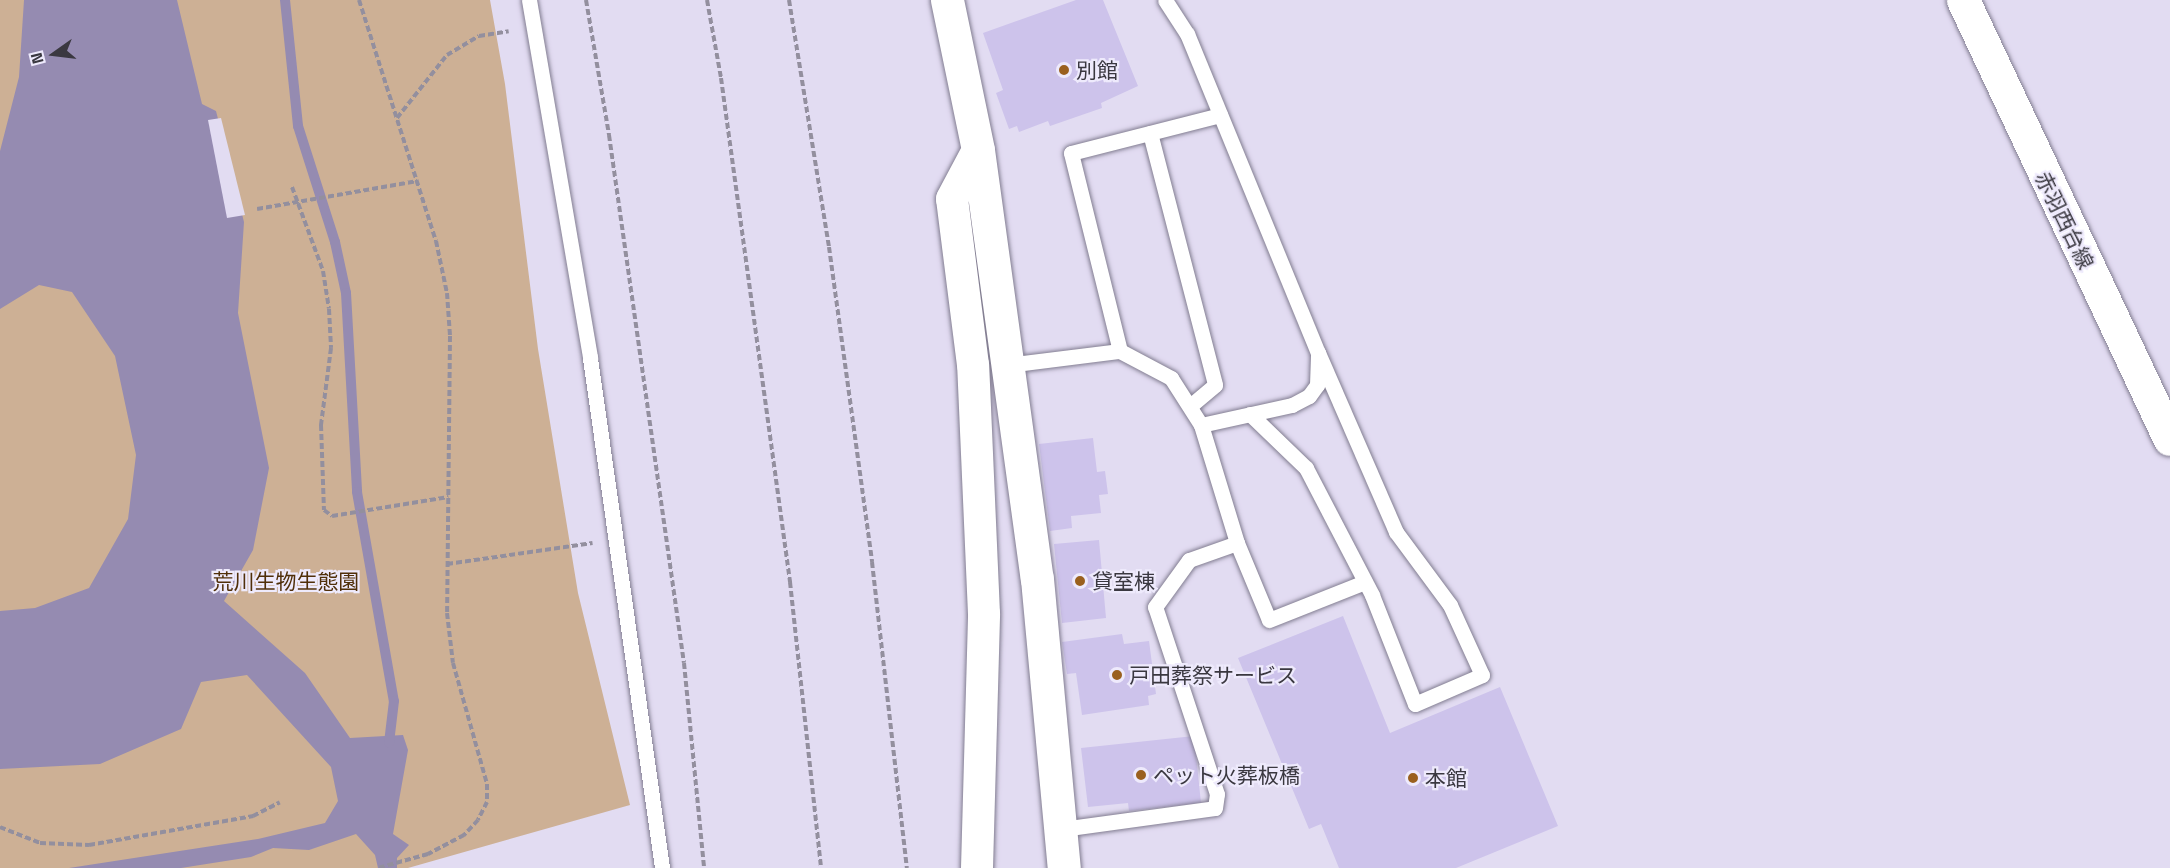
<!DOCTYPE html>
<html>
<head>
<meta charset="utf-8">
<style>
  body { margin:0 }
  #map { position:relative; width:2170px; height:868px; overflow:hidden; background:#e2dcf2; font-family:"Titillium Web","Noto Sans JP",sans-serif }
  div>[style] { position:absolute }
  .green>* { inset:0; background:#cdb095 }
  .water>* { inset:0; background:#958bb1 }
  .pier>* { inset:0; background:#e2dcf2 }
  .stream>* { height:10px; margin:-5px; padding:0 5px; transform-origin:5px; border-radius:5px; background:#958bb1 }
  .building>* { inset:0; background:#cdc3eb }
  .path>* { height:4px; margin-top:-2px; transform-origin:0; background:repeating-linear-gradient(90deg,#938f9e 0 6px,transparent 0 9px) }
  .roads { filter:drop-shadow(0 0 2px #827d91) drop-shadow(0 0 2px #827d91) }
  .lane>* { height:15px; margin:-7.5px; padding:0 7.5px; transform-origin:7.5px; border-radius:7.5px; background:#fff }
  .street>* { height:32px; margin:-16px; padding:0 16px; transform-origin:16px; border-radius:16px; background:#fff }
  .secondary>* { height:33px; margin:-16.5px; padding:0 16.5px; transform-origin:16.5px; border-radius:16.5px; background:#fff }
  .dots>* { width:16px; height:16px; translate:-50% -50%; box-sizing:border-box; border:3px solid #eeeafc; border-radius:50% }
  span { translate:-50% -50%; white-space:nowrap; text-align:center; line-height:1.15; -webkit-text-stroke:4.5px #eeeafc; paint-order:stroke }
  .poi-label { font-size:21px; color:#3a3840 }
  .left { translate:0 -50%; text-align:left }
  .street-label { font-size:21px; color:#3a3840 }
  .park-label { font-size:21px; color:#502f09 }
  .north { position:absolute; left:24px; top:24px; width:60px; height:60px; -webkit-text-stroke:4px #eeeafc; paint-order:stroke; rotate:256deg; font-size:16px; font-weight:700; line-height:24px; text-align:center; color:#3a3840 }
  .north::after { content:''; display:block; margin:auto; width:21px; height:27px; background:#3a3840; clip-path:polygon(50% 0,100% 100%,50% 72%,0 100%) }
</style>
</head>
<body>
<div id="map">
  <div class="green">
    <i style="clip-path:polygon(0 0,490px 0,505px 84px,538px 349px,578px 593px,630px 805px,408px 868px,0 868px)"></i>
  </div>
  <div class="water">
    <i style="clip-path:polygon(24px 0,177px 0,202px 104px,216px 111px,244px 222px,238px 313px,269px 468px,253px 550px,224px 601px,305px 673px,350px 738px,403px 735px,408px 750px,393px 834px,409px 845px,397px 858px,397px 868px,378px 868px,375px 855px,356px 834px,309px 850px,273px 848px,251px 857px,181px 868px,69px 868px,258px 839px,325px 823px,338px 801px,331px 767px,247px 675px,201px 682px,181px 729px,100px 764px,0 769px,0 611px,35px 608px,89px 588px,128px 519px,136px 455px,115px 356px,72px 292px,39px 285px,0 309px,0 151px,19px 77px)"></i>
  </div>
  <div class="pier">
    <i style="clip-path:polygon(221px 118px,245px 215px,227px 218px,208px 120px)"></i>
  </div>
  <div class="stream">
    <i style="left:285px;top:0;width:127px;rotate:84.1deg"></i>
    <i style="left:298px;top:126px;width:122px;rotate:72.3deg"></i>
    <i style="left:335px;top:242px;width:52px;rotate:77.8deg"></i>
    <i style="left:346px;top:293px;width:199px;rotate:86.8deg"></i>
    <i style="left:357px;top:492px;width:212px;rotate:80deg"></i>
    <i style="left:394px;top:701px;width:42px;rotate:96.8deg"></i>
  </div>
  <div class="building">
    <i style="clip-path:polygon(1076px 0,1103px 0,1138px 86px,1101px 103px,1102px 108px,1050px 126px,1048px 121px,1019px 132px,1017px 126px,1009px 129px,996px 93px,1003px 90px,983px 33px)"></i>
    <i style="clip-path:polygon(1093px 438px,1097px 472px,1105px 471px,1108px 494px,1099px 495px,1101px 513px,1071px 516px,1072px 528px,1050px 531px,1039px 444px)"></i>
    <i style="clip-path:polygon(1099px 540px,1106px 618px,1062px 623px,1054px 544px)"></i>
    <i style="clip-path:polygon(1343px 616px,1390px 733px,1500px 687px,1558px 826px,1456px 868px,1339px 868px,1321px 824px,1309px 829px,1238px 658px)"></i>
    <i style="clip-path:polygon(1122px 634px,1124px 644px,1149px 641px,1156px 694px,1148px 696px,1149px 705px,1082px 715px,1076px 673px,1067px 674px,1062px 642px)"></i>
    <i style="clip-path:polygon(1194px 736px,1201px 803px,1129px 811px,1128px 803px,1088px 807px,1081px 748px)"></i>
  </div>
  <div class="path">
    <i style="left:359px;top:0;width:253px;rotate:72.3deg"></i>
    <i style="left:436px;top:241px;width:53px;rotate:78.1deg"></i>
    <i style="left:447px;top:293px;width:43px;rotate:86deg"></i>
    <i style="left:450px;top:336px;width:277px;rotate:90.6deg"></i>
    <i style="left:447px;top:613px;width:50px;rotate:83.2deg"></i>
    <i style="left:453px;top:663px;width:126px;rotate:74.3deg"></i>
    <i style="left:487px;top:784px;width:18px;rotate:90deg"></i>
    <i style="left:487px;top:802px;width:20px;rotate:117deg"></i>
    <i style="left:478px;top:820px;width:21px;rotate:133deg"></i>
    <i style="left:464px;top:835px;width:41px;rotate:152.2deg"></i>
    <i style="left:428px;top:854px;width:52px;rotate:164.4deg"></i>
    <i style="left:586px;top:0;width:137px;rotate:80.3deg"></i>
    <i style="left:609px;top:135px;width:533px;rotate:81.92deg"></i>
    <i style="left:684px;top:663px;width:206px;rotate:84.4deg"></i>
    <i style="left:707px;top:0;width:79px;rotate:79.8deg"></i>
    <i style="left:721px;top:78px;width:509px;rotate:82.2deg"></i>
    <i style="left:790px;top:582px;width:288px;rotate:83.8deg"></i>
    <i style="left:789px;top:0;width:250px;rotate:80.8deg"></i>
    <i style="left:829px;top:247px;width:318px;rotate:82.2deg"></i>
    <i style="left:872px;top:562px;width:308px;rotate:83.5deg"></i>
    <i style="left:397px;top:118px;width:80px;rotate:-51.6deg"></i>
    <i style="left:447px;top:55px;width:37px;rotate:-31deg"></i>
    <i style="left:479px;top:36px;width:30px;rotate:-9deg"></i>
    <i style="left:292px;top:187px;width:90px;rotate:69.7deg"></i>
    <i style="left:323px;top:271px;width:38px;rotate:81deg"></i>
    <i style="left:329px;top:309px;width:39px;rotate:87deg"></i>
    <i style="left:331px;top:348px;width:78px;rotate:97.4deg"></i>
    <i style="left:321px;top:425px;width:85px;rotate:88deg"></i>
    <i style="left:324px;top:510px;width:10px;rotate:37deg"></i>
    <i style="left:332px;top:516px;width:118px;rotate:-9.3deg"></i>
    <i style="left:257px;top:209px;width:163px;rotate:-9.9deg"></i>
    <i style="left:447px;top:564px;width:147px;rotate:-8.2deg"></i>
    <i style="left:0;top:827px;width:43px;rotate:21.8deg"></i>
    <i style="left:40px;top:843px;width:49px;rotate:2.3deg"></i>
    <i style="left:89px;top:845px;width:167px;rotate:-10deg"></i>
    <i style="left:253px;top:816px;width:30px;rotate:-27deg"></i>
  </div>
  <div class="roads">
    <div class="lane">
      <i style="left:529px;top:0;width:363px;rotate:80.3deg"></i>
      <i style="left:590px;top:358px;width:515px;rotate:81.96deg"></i>
      <i style="left:1150px;top:133px;width:260px;rotate:75.5deg"></i>
      <i style="left:1215px;top:385px;width:33px;rotate:140deg"></i>
      <i style="left:1120px;top:351px;width:204px;rotate:-103.9deg"></i>
      <i style="left:1071px;top:153px;width:154px;rotate:-14.3deg"></i>
      <i style="left:1007px;top:365px;width:114px;rotate:-7.1deg"></i>
      <i style="left:1120px;top:351px;width:58px;rotate:27.9deg"></i>
      <i style="left:1171px;top:378px;width:56px;rotate:57.4deg"></i>
      <i style="left:1201px;top:425px;width:93px;rotate:-12.4deg"></i>
      <i style="left:1292px;top:405px;width:19px;rotate:-28deg"></i>
      <i style="left:1309px;top:396px;width:14px;rotate:-54deg"></i>
      <i style="left:1317px;top:385px;width:32px;rotate:-88deg"></i>
      <i style="left:1318px;top:353px;width:345px;rotate:-112.3deg"></i>
      <i style="left:1187px;top:34px;width:40px;rotate:-122.9deg"></i>
      <i style="left:1250px;top:414px;width:78px;rotate:44deg"></i>
      <i style="left:1306px;top:468px;width:143px;rotate:62.5deg"></i>
      <i style="left:1372px;top:595px;width:117px;rotate:68.5deg"></i>
      <i style="left:1415px;top:704px;width:73px;rotate:-23.4deg"></i>
      <i style="left:1482px;top:675px;width:77px;rotate:-114.6deg"></i>
      <i style="left:1450px;top:605px;width:91px;rotate:-126.5deg"></i>
      <i style="left:1396px;top:532px;width:195px;rotate:-113.5deg"></i>
      <i style="left:1201px;top:425px;width:123px;rotate:73deg"></i>
      <i style="left:1237px;top:543px;width:83px;rotate:67.4deg"></i>
      <i style="left:1269px;top:620px;width:103px;rotate:-21.6deg"></i>
      <i style="left:1062px;top:829px;width:154px;rotate:-7.8deg"></i>
      <i style="left:1215px;top:808px;width:14px;rotate:-82deg"></i>
      <i style="left:1217px;top:794px;width:197px;rotate:-108.3deg"></i>
      <i style="left:1155px;top:607px;width:58px;rotate:-54.1deg"></i>
      <i style="left:1189px;top:560px;width:51px;rotate:-19.5deg"></i>
    </div>
    <div class="street">
      <i style="left:977px;top:868px;width:254px;rotate:-88.4deg"></i>
      <i style="left:984px;top:614px;width:249px;rotate:-92.5deg"></i>
      <i style="left:973px;top:365px;width:167px;rotate:-97.2deg"></i>
      <i style="left:952px;top:199px;width:55px;rotate:-62deg"></i>
    </div>
    <div class="secondary">
      <i style="left:947px;top:0;width:153px;rotate:78.3deg"></i>
      <i style="left:978px;top:150px;width:433px;rotate:82.2deg"></i>
      <i style="left:1037px;top:579px;width:290px;rotate:84.7deg"></i>
      <i style="left:1963px;top:0;width:485px;rotate:64.8deg"></i>
    </div>
  </div>
  <div class="dots">
    <i style="left:1064px;top:70px;background:#9a601e"></i>
    <i style="left:1080px;top:581px;background:#9a601e"></i>
    <i style="left:1117px;top:675px;background:#9a601e"></i>
    <i style="left:1141px;top:775px;background:#9a601e"></i>
    <i style="left:1413px;top:778px;background:#9a601e"></i>
  </div>
  <div class="poi-label">
    <span class="left" style="left:1076px;top:70px">別館</span>
    <span class="left" style="left:1092px;top:581px">貸室棟</span>
    <span class="left" style="left:1129px;top:675px">戸田葬祭サービス</span>
    <span class="left" style="left:1153px;top:775px">ペット火葬板橋</span>
    <span class="left" style="left:1425px;top:778px">本館</span>
  </div>
  <div class="street-label">
    <span style="left:2065px;top:220px;rotate:64deg">赤羽西台線</span>
  </div>
  <div class="park-label">
    <span style="left:286px;top:581px">荒川生物生態園</span>
  </div>
  <div class="north">N</div>
</div>
</body>
</html>
